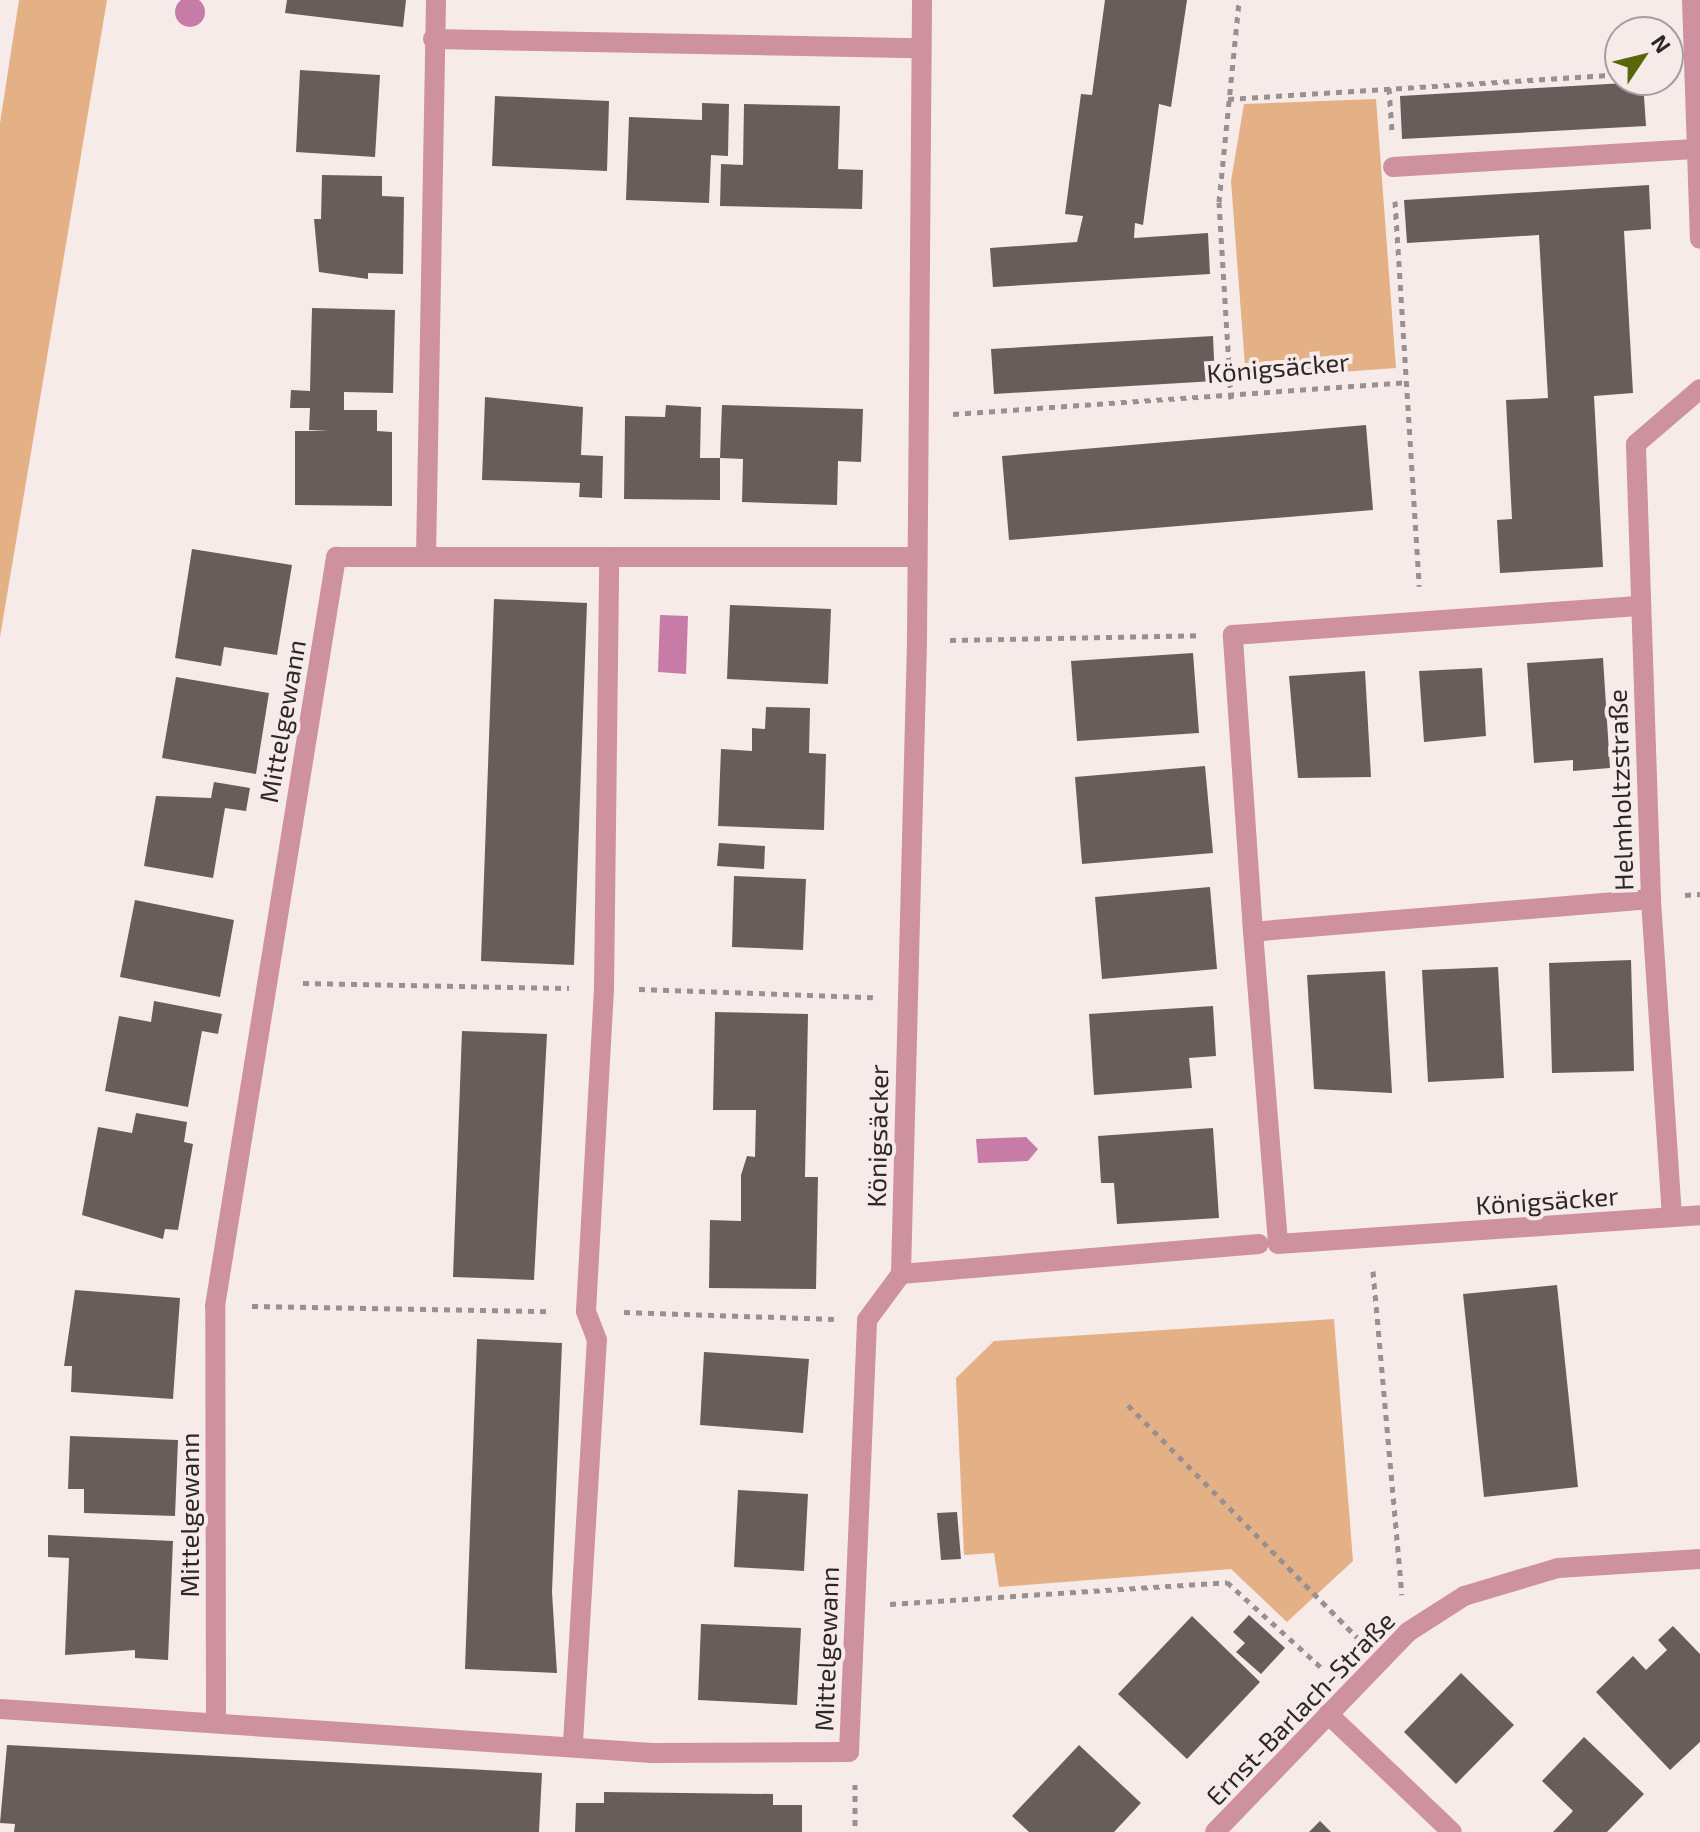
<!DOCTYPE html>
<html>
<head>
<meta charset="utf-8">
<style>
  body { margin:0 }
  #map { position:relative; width:1700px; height:1832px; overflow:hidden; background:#f7ebea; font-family:"Exo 2",sans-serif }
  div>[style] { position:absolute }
  .green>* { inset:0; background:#e4b085 }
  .water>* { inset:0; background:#c77ca8 }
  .round { border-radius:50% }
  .building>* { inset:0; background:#675e5b }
  .path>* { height:5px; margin-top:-2.5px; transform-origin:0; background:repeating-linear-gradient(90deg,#999090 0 6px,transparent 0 12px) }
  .service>* { height:20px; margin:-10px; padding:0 10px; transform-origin:10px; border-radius:10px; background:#ce919f }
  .minor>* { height:20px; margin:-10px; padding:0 10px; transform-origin:10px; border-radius:10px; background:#ce919f }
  span { translate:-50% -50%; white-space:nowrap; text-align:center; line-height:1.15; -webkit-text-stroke:8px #f7ebea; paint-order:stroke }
  .street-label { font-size:26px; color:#2d2828 }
  .north { position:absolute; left:1604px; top:16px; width:80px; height:80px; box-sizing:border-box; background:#f7ebea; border:2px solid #a69d9c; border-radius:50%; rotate:55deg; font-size:22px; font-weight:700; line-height:32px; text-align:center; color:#2d2828 }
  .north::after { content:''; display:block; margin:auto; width:28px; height:36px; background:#5a660a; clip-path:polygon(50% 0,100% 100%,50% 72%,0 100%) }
</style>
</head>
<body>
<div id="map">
  <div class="green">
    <i style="clip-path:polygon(19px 0,107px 0,0 637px,0 123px)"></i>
    <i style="clip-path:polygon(1376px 99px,1396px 368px,1246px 379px,1231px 181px,1244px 104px)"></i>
    <i style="clip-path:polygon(1334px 1319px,1353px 1561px,1287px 1622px,1231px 1569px,999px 1587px,994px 1553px,964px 1555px,956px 1378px,994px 1341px)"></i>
  </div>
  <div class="water">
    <i class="round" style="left:175px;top:-3px;width:30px;height:30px"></i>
    <i style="clip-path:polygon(660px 615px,688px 616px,686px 674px,658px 672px)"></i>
    <i style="clip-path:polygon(1026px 1137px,1038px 1149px,1028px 1161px,978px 1163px,976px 1139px)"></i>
  </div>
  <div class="building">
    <i style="clip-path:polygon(287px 0,406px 0,403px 27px,285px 13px)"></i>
    <i style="clip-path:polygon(1105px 0,1187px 0,1171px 107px,1159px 104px,1143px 225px,1135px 223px,1134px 238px,1208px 233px,1210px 274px,993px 287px,990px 248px,1077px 242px,1083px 216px,1065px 214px,1081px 94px,1092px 95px)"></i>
    <i style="clip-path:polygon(300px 70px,380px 75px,375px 157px,296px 152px)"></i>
    <i style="clip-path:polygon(1643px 82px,1646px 126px,1402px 139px,1400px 96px)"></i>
    <i style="clip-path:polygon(495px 96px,609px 101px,607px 171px,492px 166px)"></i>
    <i style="clip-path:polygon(702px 103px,729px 104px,728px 156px,711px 155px,709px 203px,626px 200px,629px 117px,702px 120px)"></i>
    <i style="clip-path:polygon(744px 104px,840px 106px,838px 169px,863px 170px,862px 209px,720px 206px,721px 164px,743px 165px)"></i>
    <i style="clip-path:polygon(322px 175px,382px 176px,382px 196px,404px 197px,403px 274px,368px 273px,368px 279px,319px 272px,314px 219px,321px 219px)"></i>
    <i style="clip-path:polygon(1649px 185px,1651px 229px,1624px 231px,1633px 393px,1594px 396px,1603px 567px,1500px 573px,1497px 520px,1512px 519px,1506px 400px,1548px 398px,1539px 235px,1407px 243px,1404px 200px)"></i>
    <i style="clip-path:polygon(312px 308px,395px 310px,393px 393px,344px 392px,344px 410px,377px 410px,377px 431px,392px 432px,392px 506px,295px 505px,295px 431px,329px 431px,309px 430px,310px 408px,290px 408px,291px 390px,310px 391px)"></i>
    <i style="clip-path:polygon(1213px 336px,1215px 381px,994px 394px,991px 349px)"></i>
    <i style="clip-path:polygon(485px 397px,583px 407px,581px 455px,603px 456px,602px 498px,579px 497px,580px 483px,482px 480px)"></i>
    <i style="clip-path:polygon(666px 405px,701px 407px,700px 458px,720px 458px,720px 500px,624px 499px,625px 416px,665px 417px)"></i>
    <i style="clip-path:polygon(722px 405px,863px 409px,861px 462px,838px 461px,837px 505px,742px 502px,743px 459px,720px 458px)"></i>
    <i style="clip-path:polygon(1366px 425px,1373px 510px,1009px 540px,1002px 456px)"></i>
    <i style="clip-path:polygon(192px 549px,292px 565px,277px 655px,224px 647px,221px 666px,175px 658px)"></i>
    <i style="clip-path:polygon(494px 599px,587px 603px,574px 965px,481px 961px)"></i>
    <i style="clip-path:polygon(730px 605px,831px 609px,828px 684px,727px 679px)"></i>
    <i style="clip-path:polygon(1193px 653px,1199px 733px,1077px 741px,1071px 661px)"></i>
    <i style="clip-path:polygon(1603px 658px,1610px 768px,1573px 771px,1573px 760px,1534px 763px,1527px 663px)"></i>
    <i style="clip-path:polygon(1482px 668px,1486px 736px,1424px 742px,1419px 671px)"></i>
    <i style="clip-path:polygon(1365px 671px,1371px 777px,1298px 778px,1289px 676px)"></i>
    <i style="clip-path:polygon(176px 677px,269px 693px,256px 774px,162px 758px)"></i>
    <i style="clip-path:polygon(766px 707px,810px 708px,809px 753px,826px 754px,824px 830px,718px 826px,721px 749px,752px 751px,752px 728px,765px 729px)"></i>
    <i style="clip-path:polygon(1205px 766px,1213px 853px,1082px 864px,1075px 777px)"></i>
    <i style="clip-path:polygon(214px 782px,250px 788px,246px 811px,225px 808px,213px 878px,144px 866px,156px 796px,211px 798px)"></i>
    <i style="clip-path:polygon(719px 843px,765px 846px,764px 869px,717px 866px)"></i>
    <i style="clip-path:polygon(734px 876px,806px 879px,803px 950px,732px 947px)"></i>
    <i style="clip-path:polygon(1210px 887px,1217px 969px,1102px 979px,1095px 897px)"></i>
    <i style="clip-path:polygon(135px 900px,234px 920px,220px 997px,120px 977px)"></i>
    <i style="clip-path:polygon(1631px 960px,1634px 1071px,1552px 1073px,1549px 963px)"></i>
    <i style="clip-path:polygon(1498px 967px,1504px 1078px,1428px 1082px,1422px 970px)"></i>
    <i style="clip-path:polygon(1385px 971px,1392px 1093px,1314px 1089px,1307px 975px)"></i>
    <i style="clip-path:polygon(154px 1001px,222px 1014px,218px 1034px,202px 1031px,188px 1107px,105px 1091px,119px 1016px,151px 1022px)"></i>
    <i style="clip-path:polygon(1213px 1006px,1216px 1056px,1189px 1058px,1192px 1088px,1094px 1095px,1089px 1014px)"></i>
    <i style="clip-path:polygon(715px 1012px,808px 1014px,805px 1177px,818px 1177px,816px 1289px,709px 1288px,710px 1220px,741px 1221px,741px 1175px,747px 1156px,755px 1157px,756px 1110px,713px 1110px)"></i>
    <i style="clip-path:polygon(462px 1031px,547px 1034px,534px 1280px,453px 1277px)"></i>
    <i style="clip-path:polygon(136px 1113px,187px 1122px,184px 1142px,193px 1144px,178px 1230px,165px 1229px,163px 1239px,82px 1215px,98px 1127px,132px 1133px)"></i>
    <i style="clip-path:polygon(1213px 1128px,1219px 1218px,1117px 1224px,1114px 1183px,1101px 1183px,1098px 1136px)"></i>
    <i style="clip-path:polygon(1557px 1285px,1578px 1487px,1484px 1497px,1463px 1294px)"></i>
    <i style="clip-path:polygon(75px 1290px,180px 1298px,173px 1399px,71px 1392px,72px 1366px,64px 1366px)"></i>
    <i style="clip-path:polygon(477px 1339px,562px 1343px,552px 1592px,557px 1673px,465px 1669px)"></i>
    <i style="clip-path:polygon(704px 1352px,809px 1359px,803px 1433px,700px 1425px)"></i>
    <i style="clip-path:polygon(70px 1436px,178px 1440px,175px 1516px,84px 1513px,84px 1489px,68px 1489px)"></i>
    <i style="clip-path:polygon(738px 1490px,808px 1494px,804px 1571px,734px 1567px)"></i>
    <i style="clip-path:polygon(957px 1512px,961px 1559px,941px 1560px,937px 1513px)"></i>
    <i style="clip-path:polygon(48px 1535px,173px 1541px,168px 1660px,135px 1658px,135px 1650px,65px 1655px,69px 1558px,48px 1557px)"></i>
    <i style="clip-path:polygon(1249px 1615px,1285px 1648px,1261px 1674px,1236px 1652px,1245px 1643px,1233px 1632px)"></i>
    <i style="clip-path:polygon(1192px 1616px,1260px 1682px,1187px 1759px,1118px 1694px)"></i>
    <i style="clip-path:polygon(701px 1624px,801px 1628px,797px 1705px,698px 1700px)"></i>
    <i style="clip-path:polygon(1673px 1626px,1700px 1654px,1700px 1742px,1670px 1770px,1596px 1692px,1633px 1656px,1646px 1670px,1667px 1650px,1658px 1640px)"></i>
    <i style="clip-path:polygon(1461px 1673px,1514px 1725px,1456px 1784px,1404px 1732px)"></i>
    <i style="clip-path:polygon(1584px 1737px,1644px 1794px,1607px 1832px,1553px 1832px,1573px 1811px,1542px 1781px)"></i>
    <i style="clip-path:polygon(7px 1745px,542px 1773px,539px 1832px,14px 1832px,15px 1824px,0 1823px)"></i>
    <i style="clip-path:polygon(1079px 1745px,1141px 1803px,1114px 1832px,1029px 1832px,1012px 1816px)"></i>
    <i style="clip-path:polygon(604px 1792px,773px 1794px,773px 1805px,802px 1805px,802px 1832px,575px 1832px,576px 1803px,604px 1803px)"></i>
    <i style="clip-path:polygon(1320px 1821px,1331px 1832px,1309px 1832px)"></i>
  </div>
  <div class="path">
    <i style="left:1389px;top:88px;width:43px;rotate:86deg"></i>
    <i style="left:1228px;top:99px;width:393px;rotate:-3.6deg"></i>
    <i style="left:1395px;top:201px;width:386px;rotate:86.4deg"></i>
    <i style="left:1231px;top:399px;width:197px;rotate:-93.5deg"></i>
    <i style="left:1219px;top:202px;width:203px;rotate:-84.3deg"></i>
    <i style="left:953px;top:414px;width:454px;rotate:-4deg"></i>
    <i style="left:950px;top:640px;width:250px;rotate:-1.1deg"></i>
    <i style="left:1685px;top:895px;width:15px;rotate:-4deg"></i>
    <i style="left:303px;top:983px;width:266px;rotate:1.1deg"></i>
    <i style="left:639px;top:989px;width:234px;rotate:2deg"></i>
    <i style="left:1373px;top:1271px;width:325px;rotate:84.9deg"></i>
    <i style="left:252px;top:1306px;width:298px;rotate:1deg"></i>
    <i style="left:624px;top:1312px;width:210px;rotate:1.9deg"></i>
    <i style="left:1128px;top:1405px;width:326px;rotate:45.4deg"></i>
    <i style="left:890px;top:1604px;width:338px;rotate:-3.7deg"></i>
    <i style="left:1227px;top:1582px;width:128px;rotate:42.2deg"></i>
    <i style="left:855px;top:1784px;width:48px;rotate:90deg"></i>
  </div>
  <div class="service">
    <i style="left:1393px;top:167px;width:302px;rotate:-3.4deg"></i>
    <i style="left:901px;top:1274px;width:359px;rotate:-4.8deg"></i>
  </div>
  <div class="minor">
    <i style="left:1692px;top:0;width:239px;rotate:88.1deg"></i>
    <i style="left:433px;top:39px;width:485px;rotate:1.1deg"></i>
    <i style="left:426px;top:557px;width:557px;rotate:-88.97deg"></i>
    <i style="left:1651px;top:899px;width:399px;rotate:175.3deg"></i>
    <i style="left:1253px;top:932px;width:313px;rotate:85.4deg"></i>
    <i style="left:1278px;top:1244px;width:423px;rotate:-3.9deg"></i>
    <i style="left:1253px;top:932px;width:298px;rotate:-93.9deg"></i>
    <i style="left:1233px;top:635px;width:406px;rotate:-4.1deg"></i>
    <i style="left:1672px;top:1217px;width:319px;rotate:-93.8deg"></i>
    <i style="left:1651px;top:899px;width:455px;rotate:-91.9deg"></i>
    <i style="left:1636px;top:444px;width:84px;rotate:-40.7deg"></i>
    <i style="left:0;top:1709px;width:653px;rotate:3.86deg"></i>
    <i style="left:652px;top:1753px;width:197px;rotate:-0.3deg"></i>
    <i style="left:849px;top:1752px;width:432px;rotate:-87.6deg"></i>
    <i style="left:867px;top:1320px;width:57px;rotate:-53.5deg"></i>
    <i style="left:901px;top:1274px;width:634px;rotate:-88.55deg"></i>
    <i style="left:917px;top:640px;width:640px;rotate:-89.55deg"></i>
    <i style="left:1328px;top:1714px;width:171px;rotate:43.6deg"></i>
    <i style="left:216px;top:1723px;width:417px;rotate:-90.1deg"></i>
    <i style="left:215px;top:1306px;width:759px;rotate:-80.82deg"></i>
    <i style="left:336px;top:557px;width:580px"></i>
    <i style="left:573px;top:1742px;width:403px;rotate:-86.6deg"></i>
    <i style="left:597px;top:1340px;width:31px;rotate:-111deg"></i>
    <i style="left:586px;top:1311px;width:324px;rotate:-86.8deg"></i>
    <i style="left:604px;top:988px;width:429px;rotate:-89.3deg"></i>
    <i style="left:1215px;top:1832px;width:278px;rotate:-46deg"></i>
    <i style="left:1408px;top:1632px;width:67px;rotate:-32.7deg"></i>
    <i style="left:1464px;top:1596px;width:98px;rotate:-16.6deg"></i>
    <i style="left:1558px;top:1568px;width:142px;rotate:-3.6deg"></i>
  </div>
  <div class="street-label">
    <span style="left:1278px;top:367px;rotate:-5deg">Königsäcker</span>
    <span style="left:282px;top:721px;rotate:-80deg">Mittelgewann</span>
    <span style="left:1620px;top:790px;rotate:-92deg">Helmholtzstraße</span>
    <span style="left:877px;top:1136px;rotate:-89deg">Königsäcker</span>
    <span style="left:1547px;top:1200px;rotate:-4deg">Königsäcker</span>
    <span style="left:189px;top:1515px;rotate:-90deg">Mittelgewann</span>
    <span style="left:826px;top:1649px;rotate:-88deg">Mittelgewann</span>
    <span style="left:1300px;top:1708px;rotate:-46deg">Ernst-Barlach-Straße</span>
  </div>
  <div class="north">N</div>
</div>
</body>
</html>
